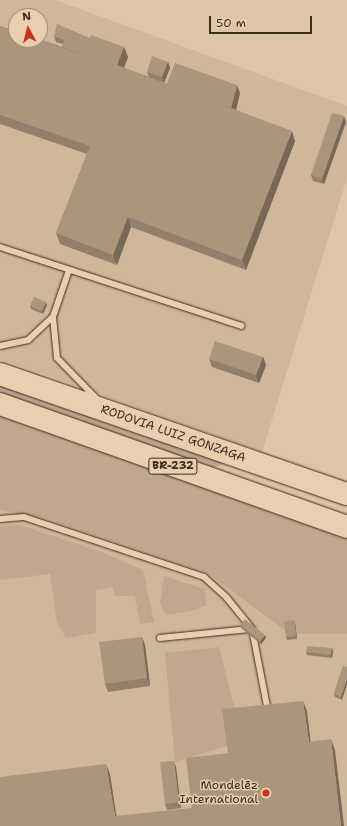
<!DOCTYPE html>
<html>
<head>
<meta charset="utf-8">
<style>
  body { margin:0 }
  #map { position:relative; width:347px; height:826px; overflow:hidden; background:#dec5a7; font-family:"Shantell Sans",sans-serif }
  div>[style] { position:absolute }
  .built>* { inset:0; background:#cfb79a }
  .green>* { inset:0; background:#c0a88e }
  .roads { filter:drop-shadow(0 0 1px #3b2a1e) drop-shadow(0 0 1px #3b2a1e) }
  .lane>* { height:6px; margin:-3px; padding:0 3px; transform-origin:3px; border-radius:3px; background:#e9cfb0 }
  .highway>* { height:22px; margin:-11px; padding:0 11px; transform-origin:11px; border-radius:11px; background:#e9cfb0 }
  .wall>* { inset:0; background:#93806c }
  .shaded-wall>* { inset:0; background:#786858 }
  .building>* { inset:0; background:#ab957d }
  .dots>* { width:11px; height:11px; translate:-50% -50%; box-sizing:border-box; border:2px solid #e9cfb0; border-radius:50% }
  span { translate:-50% -50%; white-space:nowrap; text-align:center; line-height:1.15; -webkit-text-stroke:3px #e9cfb0; paint-order:stroke }
  .shield-label span { padding:1px 3px; background:#e9cfb0; border:1px solid; border-radius:3px; -webkit-text-stroke-width:0 }
  .shield-label { font-size:11px; color:#3b2a1e; font-weight:700 }
  .street-label { font-size:12px; color:#3b2a1e }
  .poi-label { font-size:12px; color:#3b2a1e }
  .right { translate:-100% -50%; text-align:right }
  .north { position:absolute; left:8px; top:8px; width:40px; height:40px; box-sizing:border-box; background:#e9cfb0; border:1px solid #a38d76; border-radius:50%; rotate:353deg; font-size:11px; font-weight:700; line-height:16px; text-align:center; color:#3b2a1e }
  .north::after { content:''; display:block; margin:auto; width:14px; height:18px; background:#c8321e; clip-path:polygon(50% 0,100% 100%,50% 72%,0 100%) }
  .scale { position:absolute; left:209px; top:16px; width:103px; height:18px; box-sizing:border-box; border:2px solid #3b2a1e; border-top:0; padding-left:5px; font-size:12px; line-height:14px; white-space:nowrap; color:#3b2a1e; -webkit-text-stroke:3px #e9cfb0; paint-order:stroke }
</style>
</head>
<body>
<div id="map">
  <div class="built">
    <i style="clip-path:polygon(evenodd,0 0,55px 0,347px 106px,347px 178px,262px 452px,0 359px,0 0,16px 16px,40px 16px,40px 40px,16px 40px,16px 16px)"></i>
    <i style="clip-path:polygon(0 423px,347px 630px,347px 826px,0 826px)"></i>
  </div>
  <div class="green">
    <i style="clip-path:polygon(0 384px,106px 423px,228px 463px,195px 474px,0 408px)"></i>
    <i style="clip-path:polygon(0 416px,347px 533px,347px 634px,290px 634px,209px 574px,46px 519px,0 510px)"></i>
    <i style="clip-path:polygon(20px 525px,99px 551px,143px 570px,154px 622px,140px 624px,135px 596px,114px 596px,113px 587px,96px 590px,96px 633px,66px 638px,57px 622px,50px 574px,0 580px,0 526px)"></i>
    <i style="clip-path:polygon(164px 576px,205px 589px,206px 605px,192px 611px,166px 615px,160px 603px)"></i>
    <i style="clip-path:polygon(219px 647px,237px 719px,230px 745px,175px 762px,165px 653px)"></i>
  </div>
  <div class="roads">
    <div class="lane">
      <i style="left:0;top:247px;width:254px;rotate:18.1deg"></i>
      <i style="left:69px;top:270px;width:50px;rotate:108.8deg"></i>
      <i style="left:53px;top:317px;width:41px;rotate:84.4deg"></i>
      <i style="left:57px;top:358px;width:57px;rotate:45.7deg"></i>
      <i style="left:0;top:346px;width:29px;rotate:-12deg"></i>
      <i style="left:28px;top:340px;width:34px;rotate:-43deg"></i>
      <i style="left:0;top:519px;width:24px;rotate:-5deg"></i>
      <i style="left:24px;top:517px;width:190px;rotate:18.4deg"></i>
      <i style="left:204px;top:577px;width:31px;rotate:42deg"></i>
      <i style="left:227px;top:598px;width:40px;rotate:51deg"></i>
      <i style="left:252px;top:629px;width:84px;rotate:79deg"></i>
      <i style="left:160px;top:638px;width:90px;rotate:-5.7deg"></i>
    </div>
    <div class="highway">
      <i style="left:0;top:374px;width:367px;rotate:19.1deg"></i>
      <i style="left:0;top:404px;width:368px;rotate:19.5deg"></i>
    </div>
  </div>
  <div class="wall">
    <i style="clip-path:polygon(0 26px,62px 47px,63px 44px,56px 42px,54px 36px,90px 38px,124px 47px,128px 57px,124px 68px,149px 77px,147px 72px,168px 62px,170px 68px,164px 83px,153px 79px,167px 84px,240px 93px,236px 110px,295px 141px,246px 270px,131px 227px,117px 265px,60px 244px,56px 233px,87px 154px,0 124px)"></i>
    <i style="clip-path:polygon(346px 122px,324px 184px,313px 181px,311px 175px)"></i>
    <i style="clip-path:polygon(47px 305px,43px 314px,31px 309px,30px 306px)"></i>
    <i style="clip-path:polygon(263px 357px,266px 365px,259px 383px,212px 367px,209px 359px)"></i>
    <i style="clip-path:polygon(295px 623px,297px 639px,287px 640px,286px 637px)"></i>
    <i style="clip-path:polygon(240px 625px,266px 638px,261px 644px,241px 628px)"></i>
    <i style="clip-path:polygon(142px 637px,145px 645px,150px 686px,108px 692px,105px 684px)"></i>
    <i style="clip-path:polygon(332px 648px,333px 651px,332px 658px,307px 655px,306px 652px)"></i>
    <i style="clip-path:polygon(343px 666px,342px 700px,335px 697px,334px 694px)"></i>
    <i style="clip-path:polygon(176px 767px,181px 808px,167px 810px,165px 804px)"></i>
  </div>
  <div class="shaded-wall">
    <i style="clip-path:polygon(124px 47px,128px 57px,121px 76px,117px 65px)"></i>
    <i style="clip-path:polygon(168px 62px,170px 68px,164px 83px,162px 77px)"></i>
    <i style="clip-path:polygon(237px 85px,240px 93px,234px 118px,231px 110px)"></i>
    <i style="clip-path:polygon(344px 116px,346px 122px,324px 184px,322px 179px)"></i>
    <i style="clip-path:polygon(292px 131px,295px 141px,246px 270px,242px 260px)"></i>
    <i style="clip-path:polygon(128px 217px,131px 227px,117px 265px,113px 255px)"></i>
    <i style="clip-path:polygon(46px 302px,47px 305px,43px 314px,42px 311px)"></i>
    <i style="clip-path:polygon(263px 357px,266px 365px,259px 383px,256px 375px)"></i>
    <i style="clip-path:polygon(294px 620px,295px 623px,297px 639px,296px 636px)"></i>
    <i style="clip-path:polygon(265px 635px,266px 638px,261px 644px,260px 641px)"></i>
    <i style="clip-path:polygon(142px 637px,145px 645px,150px 686px,147px 678px)"></i>
    <i style="clip-path:polygon(332px 648px,333px 651px,332px 658px,331px 655px)"></i>
    <i style="clip-path:polygon(347px 678px,347px 684px,342px 700px,341px 697px)"></i>
    <i style="clip-path:polygon(303px 701px,307px 711px,312px 753px,309px 742px)"></i>
    <i style="clip-path:polygon(331px 739px,335px 750px,344px 826px,341px 826px)"></i>
    <i style="clip-path:polygon(174px 761px,176px 767px,181px 808px,179px 802px)"></i>
    <i style="clip-path:polygon(106px 764px,110px 774px,118px 826px,115px 816px)"></i>
  </div>
  <div class="building">
    <i style="clip-path:polygon(57px 24px,90px 38px,84px 55px,62px 47px,64px 40px,54px 36px)"></i>
    <i style="clip-path:polygon(0 26px,16px 31px,16px 40px,40px 40px,84px 55px,91px 35px,124px 47px,117px 65px,292px 131px,242px 260px,128px 217px,113px 255px,56px 233px,90px 146px,0 115px)"></i>
    <i style="clip-path:polygon(152px 56px,168px 62px,162px 77px,147px 72px)"></i>
    <i style="clip-path:polygon(175px 63px,237px 85px,231px 108px,167px 84px)"></i>
    <i style="clip-path:polygon(332px 113px,344px 116px,322px 179px,311px 175px)"></i>
    <i style="clip-path:polygon(34px 297px,46px 302px,42px 311px,30px 306px)"></i>
    <i style="clip-path:polygon(215px 341px,263px 357px,256px 375px,209px 359px)"></i>
    <i style="clip-path:polygon(245px 619px,265px 635px,260px 641px,240px 625px)"></i>
    <i style="clip-path:polygon(294px 620px,296px 636px,286px 637px,284px 621px)"></i>
    <i style="clip-path:polygon(142px 637px,147px 678px,105px 684px,99px 642px)"></i>
    <i style="clip-path:polygon(307px 646px,332px 648px,331px 655px,306px 652px)"></i>
    <i style="clip-path:polygon(343px 666px,347px 667px,347px 678px,341px 697px,334px 694px)"></i>
    <i style="clip-path:polygon(303px 701px,309px 742px,331px 739px,341px 826px,0 826px,0 777px,106px 764px,115px 816px,192px 808px,186px 758px,228px 753px,222px 709px)"></i>
    <i style="clip-path:polygon(174px 761px,179px 802px,165px 804px,160px 762px)"></i>
  </div>
  <div class="dots">
    <i style="left:266px;top:793px;background:#c8321e"></i>
  </div>
  <div class="shield-label">
    <span style="left:173px;top:466px">BR-232</span>
  </div>
  <div class="street-label">
    <span style="left:173px;top:434px;rotate:19deg">RODOVIA LUIZ GONZAGA</span>
  </div>
  <div class="poi-label">
    <span class="right" style="left:258px;top:793px">Mondelēz<br>International</span>
  </div>
  <div class="north">N</div>
  <div class="scale">50 m</div>
</div>
</body>
</html>
